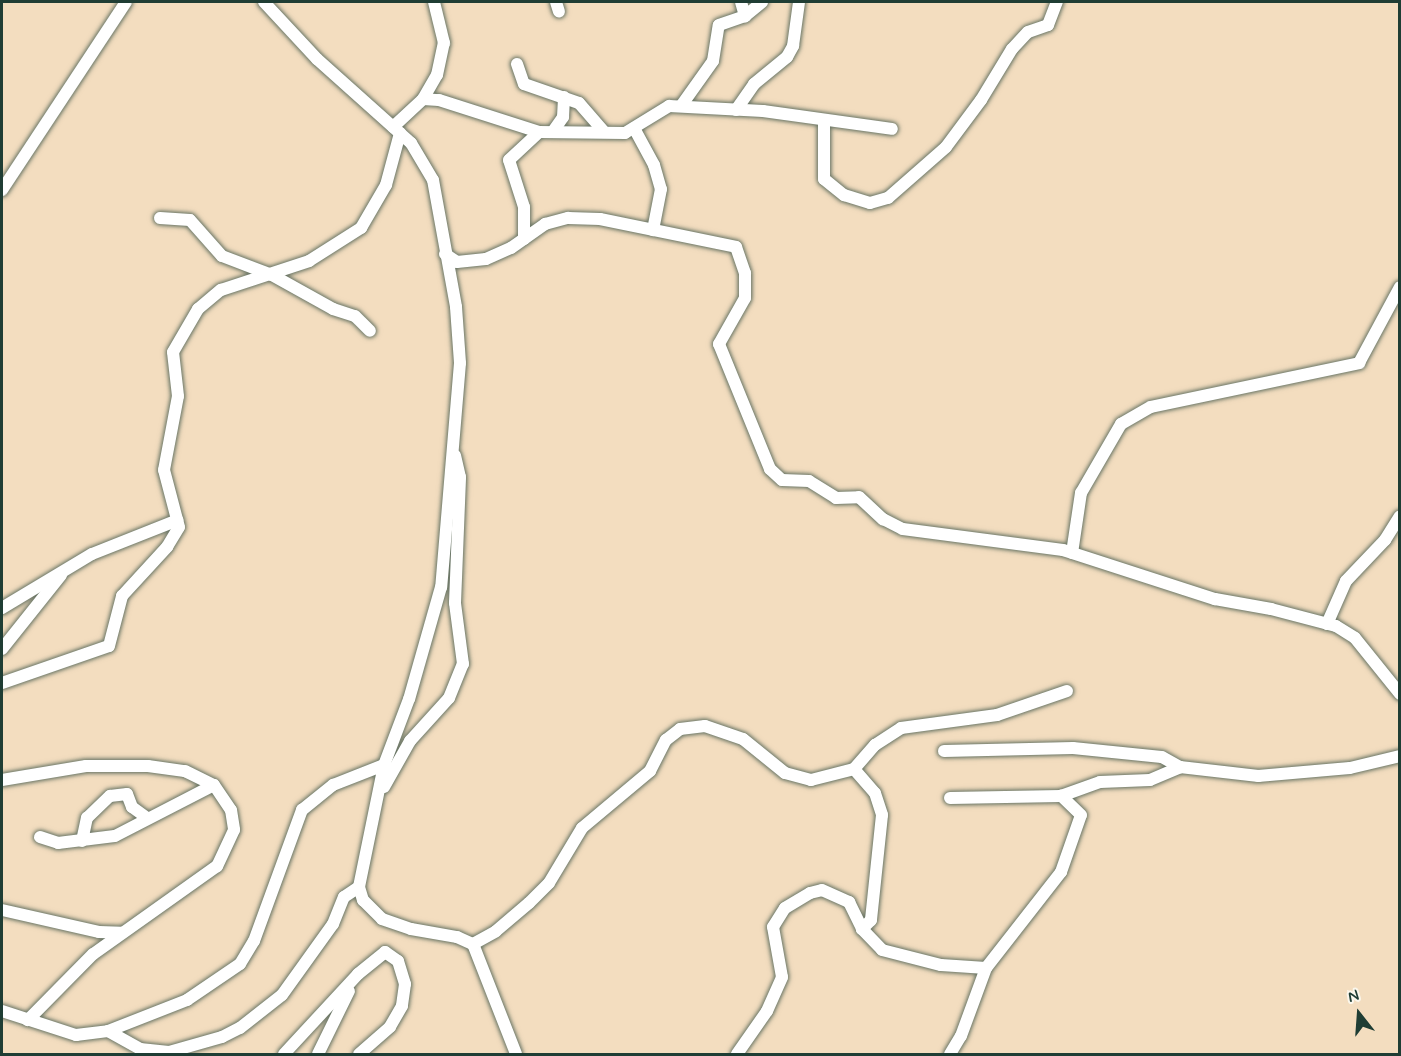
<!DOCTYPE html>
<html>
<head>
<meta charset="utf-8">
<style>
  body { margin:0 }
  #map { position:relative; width:1401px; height:1056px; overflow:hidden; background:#f3ddbf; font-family:Mynerve,sans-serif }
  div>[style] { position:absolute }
  .roads { filter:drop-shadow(0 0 2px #697565) drop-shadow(0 0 2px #697565) }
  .minor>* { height:12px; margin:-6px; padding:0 6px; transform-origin:6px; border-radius:6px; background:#fff }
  span { translate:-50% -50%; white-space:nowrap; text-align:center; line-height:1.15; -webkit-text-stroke:4.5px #fbf7ec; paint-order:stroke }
  .frame { position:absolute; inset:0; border:3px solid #1f3d34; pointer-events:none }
  .north { position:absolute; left:1329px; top:984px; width:60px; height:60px; -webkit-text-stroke:4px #fbf7ec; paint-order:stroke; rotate:343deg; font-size:16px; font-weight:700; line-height:24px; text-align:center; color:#1f3d34 }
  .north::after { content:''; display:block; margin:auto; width:21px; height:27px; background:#1f3d34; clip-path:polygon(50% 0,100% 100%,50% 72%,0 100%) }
</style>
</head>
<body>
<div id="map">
  <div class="roads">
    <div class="minor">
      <i style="left:264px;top:2px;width:78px;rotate:47.1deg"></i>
      <i style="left:317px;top:59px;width:126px;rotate:41.8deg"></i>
      <i style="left:411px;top:143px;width:43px;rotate:59.3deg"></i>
      <i style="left:433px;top:180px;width:129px;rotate:79.7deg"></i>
      <i style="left:456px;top:307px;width:56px;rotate:85.9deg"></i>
      <i style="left:460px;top:363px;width:225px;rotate:94.8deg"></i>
      <i style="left:441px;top:587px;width:116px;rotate:105.9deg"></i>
      <i style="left:409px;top:699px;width:71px;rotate:110.7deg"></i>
      <i style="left:384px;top:765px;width:125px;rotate:101.6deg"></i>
      <i style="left:359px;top:887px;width:14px;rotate:73deg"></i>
      <i style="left:363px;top:900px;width:27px;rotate:45deg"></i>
      <i style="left:382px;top:919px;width:31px;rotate:19deg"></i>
      <i style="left:411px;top:929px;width:47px;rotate:9.9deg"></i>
      <i style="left:457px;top:937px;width:17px;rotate:24deg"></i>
      <i style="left:473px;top:944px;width:118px;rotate:68.6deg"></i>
      <i style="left:556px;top:2px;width:10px;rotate:73deg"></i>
      <i style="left:741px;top:2px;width:15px;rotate:74deg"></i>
      <i style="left:517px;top:64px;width:21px;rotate:71deg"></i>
      <i style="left:524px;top:84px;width:58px;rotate:19.1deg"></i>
      <i style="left:579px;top:103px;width:37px;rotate:49deg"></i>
      <i style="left:423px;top:99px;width:16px;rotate:4deg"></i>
      <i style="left:439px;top:100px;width:105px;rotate:17.7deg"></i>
      <i style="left:539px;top:132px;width:86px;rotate:0.7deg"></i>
      <i style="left:625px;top:133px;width:52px;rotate:-31.5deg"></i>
      <i style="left:669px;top:106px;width:94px;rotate:3deg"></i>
      <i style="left:763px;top:111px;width:130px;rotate:7.9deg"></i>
      <i style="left:681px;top:106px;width:55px;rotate:-54.6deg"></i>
      <i style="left:713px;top:61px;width:36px;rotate:-81deg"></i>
      <i style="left:719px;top:25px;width:28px;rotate:-19deg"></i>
      <i style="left:745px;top:16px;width:22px;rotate:-39deg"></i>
      <i style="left:736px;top:110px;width:32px;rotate:-55deg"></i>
      <i style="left:754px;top:84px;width:43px;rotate:-39.3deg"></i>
      <i style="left:787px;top:57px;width:13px;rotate:-61deg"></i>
      <i style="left:793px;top:46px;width:44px;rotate:-82.2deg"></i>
      <i style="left:824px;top:122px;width:57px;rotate:90deg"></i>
      <i style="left:824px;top:179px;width:26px;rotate:39deg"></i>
      <i style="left:844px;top:195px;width:27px;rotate:17deg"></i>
      <i style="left:870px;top:203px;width:19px;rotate:-16deg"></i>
      <i style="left:888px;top:198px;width:77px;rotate:-41.3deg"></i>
      <i style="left:946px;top:147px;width:59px;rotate:-53.3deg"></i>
      <i style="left:981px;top:100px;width:60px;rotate:-58.7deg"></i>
      <i style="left:1012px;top:49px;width:23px;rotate:-47deg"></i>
      <i style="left:1028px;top:32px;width:21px;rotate:-19deg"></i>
      <i style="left:1048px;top:25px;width:25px;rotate:-69deg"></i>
      <i style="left:393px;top:127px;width:41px;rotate:-43deg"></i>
      <i style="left:423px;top:99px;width:28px;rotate:-60deg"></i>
      <i style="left:437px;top:75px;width:33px;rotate:-78deg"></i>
      <i style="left:444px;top:43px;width:42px;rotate:-103.7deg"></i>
      <i style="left:634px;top:128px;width:42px;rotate:61.6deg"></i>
      <i style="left:654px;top:165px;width:25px;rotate:74deg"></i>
      <i style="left:661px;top:189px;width:42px;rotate:101deg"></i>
      <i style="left:554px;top:130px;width:16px;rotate:-55deg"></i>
      <i style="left:563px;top:117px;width:20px;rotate:-87deg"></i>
      <i style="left:2px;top:190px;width:225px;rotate:-56.6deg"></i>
      <i style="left:160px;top:218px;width:30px;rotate:4deg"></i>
      <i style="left:190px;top:220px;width:48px;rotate:48.4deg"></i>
      <i style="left:222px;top:256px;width:53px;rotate:20.8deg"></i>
      <i style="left:272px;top:275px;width:70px;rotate:29.1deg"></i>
      <i style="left:333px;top:309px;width:23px;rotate:18deg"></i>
      <i style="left:355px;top:316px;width:21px;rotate:45deg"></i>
      <i style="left:524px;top:239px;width:32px;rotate:-90deg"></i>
      <i style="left:524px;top:207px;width:49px;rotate:-107.7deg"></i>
      <i style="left:509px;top:160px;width:41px;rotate:-43deg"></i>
      <i style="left:445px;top:254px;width:14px;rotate:34deg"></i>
      <i style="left:457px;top:262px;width:29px;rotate:-6deg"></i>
      <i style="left:486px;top:259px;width:27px;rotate:-24deg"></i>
      <i style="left:511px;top:248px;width:42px;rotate:-35.2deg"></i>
      <i style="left:545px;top:224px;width:24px;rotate:-15deg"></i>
      <i style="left:568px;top:218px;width:32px;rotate:2deg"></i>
      <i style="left:600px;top:219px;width:139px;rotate:11.6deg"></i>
      <i style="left:736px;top:247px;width:28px;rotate:71deg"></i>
      <i style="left:745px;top:273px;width:25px;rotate:90deg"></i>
      <i style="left:745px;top:298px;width:53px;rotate:119.5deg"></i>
      <i style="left:719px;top:344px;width:135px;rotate:67.8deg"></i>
      <i style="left:770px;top:469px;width:16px;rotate:43deg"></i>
      <i style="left:782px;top:480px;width:27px;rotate:2deg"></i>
      <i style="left:809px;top:481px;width:32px;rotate:32deg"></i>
      <i style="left:836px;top:498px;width:23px;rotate:-2deg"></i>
      <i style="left:859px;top:497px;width:33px;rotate:43deg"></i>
      <i style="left:883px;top:519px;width:22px;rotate:27deg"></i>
      <i style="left:903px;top:529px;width:161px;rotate:7.5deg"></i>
      <i style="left:1063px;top:550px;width:160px;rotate:17.9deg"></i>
      <i style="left:1215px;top:599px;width:57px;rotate:10.1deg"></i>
      <i style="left:1271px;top:609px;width:67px;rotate:14.7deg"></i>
      <i style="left:1336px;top:626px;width:22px;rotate:32deg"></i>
      <i style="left:1355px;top:638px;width:72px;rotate:51.2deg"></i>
      <i style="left:1072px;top:553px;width:61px;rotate:-81.5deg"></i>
      <i style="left:1081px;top:493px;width:80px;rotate:-59.9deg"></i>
      <i style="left:1121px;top:424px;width:34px;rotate:-30deg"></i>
      <i style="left:1151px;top:407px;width:213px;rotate:-11.9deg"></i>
      <i style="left:1359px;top:363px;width:86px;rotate:-61.7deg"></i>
      <i style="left:2px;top:608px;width:105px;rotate:-31deg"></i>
      <i style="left:92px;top:554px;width:92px;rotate:-21.6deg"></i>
      <i style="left:1327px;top:624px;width:47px;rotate:-66.2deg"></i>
      <i style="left:1346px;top:581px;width:57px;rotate:-46.4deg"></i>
      <i style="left:1385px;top:540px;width:28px;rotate:-58deg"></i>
      <i style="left:2px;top:649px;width:95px;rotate:-51.4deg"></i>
      <i style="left:2px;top:683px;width:113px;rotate:-19.1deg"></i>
      <i style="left:109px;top:646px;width:52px;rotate:-75.4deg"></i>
      <i style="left:122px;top:596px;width:67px;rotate:-47.4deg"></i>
      <i style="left:167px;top:547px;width:23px;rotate:-59deg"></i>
      <i style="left:179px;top:527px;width:59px;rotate:-104.7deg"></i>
      <i style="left:164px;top:470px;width:75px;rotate:-79.3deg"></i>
      <i style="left:178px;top:396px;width:44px;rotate:-96.5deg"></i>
      <i style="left:173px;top:352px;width:50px;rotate:-59.8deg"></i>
      <i style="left:198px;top:309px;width:30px;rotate:-40deg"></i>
      <i style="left:221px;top:290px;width:93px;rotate:-18.2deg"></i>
      <i style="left:309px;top:261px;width:62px;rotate:-32.4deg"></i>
      <i style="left:361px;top:228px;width:50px;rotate:-59.8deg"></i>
      <i style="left:386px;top:185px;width:54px;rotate:-74.9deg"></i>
      <i style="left:944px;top:751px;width:129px;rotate:-1.3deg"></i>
      <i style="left:1073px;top:748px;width:89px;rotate:5.8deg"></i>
      <i style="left:1162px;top:757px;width:21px;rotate:29deg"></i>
      <i style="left:1180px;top:767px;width:79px;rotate:6.6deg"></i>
      <i style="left:1258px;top:776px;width:92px;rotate:-5deg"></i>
      <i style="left:1350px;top:768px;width:51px;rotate:-13.5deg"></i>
      <i style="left:854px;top:769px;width:32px;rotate:49deg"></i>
      <i style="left:875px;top:793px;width:23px;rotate:72deg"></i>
      <i style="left:882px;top:815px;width:106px;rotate:96deg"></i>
      <i style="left:871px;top:920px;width:13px;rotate:135deg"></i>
      <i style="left:2px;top:780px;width:85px;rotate:-9.5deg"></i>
      <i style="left:86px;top:766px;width:62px"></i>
      <i style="left:148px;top:766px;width:37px;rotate:8deg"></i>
      <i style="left:185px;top:771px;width:32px;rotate:26deg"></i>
      <i style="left:214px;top:785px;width:30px;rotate:56deg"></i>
      <i style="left:231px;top:810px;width:20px;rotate:81deg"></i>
      <i style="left:234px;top:830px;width:40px;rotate:115deg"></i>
      <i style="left:217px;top:866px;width:152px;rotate:144.6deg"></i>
      <i style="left:93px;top:954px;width:93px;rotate:134.6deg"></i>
      <i style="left:384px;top:787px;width:53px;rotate:-60.5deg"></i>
      <i style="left:410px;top:741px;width:58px;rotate:-47.8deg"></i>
      <i style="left:449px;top:698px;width:37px;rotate:-68deg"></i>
      <i style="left:463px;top:664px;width:62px;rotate:-97.5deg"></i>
      <i style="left:455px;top:603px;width:126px;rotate:-87.7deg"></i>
      <i style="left:460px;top:477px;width:22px;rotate:-103deg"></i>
      <i style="left:950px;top:798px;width:111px;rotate:-1deg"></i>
      <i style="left:1061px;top:796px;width:41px;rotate:-19.7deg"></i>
      <i style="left:1100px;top:782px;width:50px;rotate:-2.3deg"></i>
      <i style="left:1150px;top:780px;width:33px;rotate:-23deg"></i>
      <i style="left:40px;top:837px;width:19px;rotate:18deg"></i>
      <i style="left:58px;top:843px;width:57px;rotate:-7deg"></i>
      <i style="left:115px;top:836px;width:111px;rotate:-27.3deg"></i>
      <i style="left:82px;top:841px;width:24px;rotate:-78deg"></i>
      <i style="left:87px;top:818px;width:32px;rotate:-44deg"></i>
      <i style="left:110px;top:796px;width:17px;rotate:-7deg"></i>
      <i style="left:127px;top:794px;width:14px;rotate:69deg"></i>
      <i style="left:132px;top:807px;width:17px;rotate:36deg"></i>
      <i style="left:2px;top:910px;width:99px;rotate:12.8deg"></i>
      <i style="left:99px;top:932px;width:23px;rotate:2deg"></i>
      <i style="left:473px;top:944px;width:26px;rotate:-29deg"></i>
      <i style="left:496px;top:931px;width:43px;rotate:-40.3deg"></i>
      <i style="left:529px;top:903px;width:28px;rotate:-45deg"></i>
      <i style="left:549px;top:883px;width:64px;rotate:-59deg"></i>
      <i style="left:582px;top:828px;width:89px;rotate:-40deg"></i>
      <i style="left:650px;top:771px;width:35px;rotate:-63deg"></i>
      <i style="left:666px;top:740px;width:18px;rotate:-38deg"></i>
      <i style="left:680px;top:729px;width:25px;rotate:-7deg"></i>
      <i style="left:705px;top:726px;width:40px;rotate:18.9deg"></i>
      <i style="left:743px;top:739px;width:54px;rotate:39deg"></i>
      <i style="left:785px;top:773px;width:27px;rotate:15deg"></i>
      <i style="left:811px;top:780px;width:44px;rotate:-14.3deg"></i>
      <i style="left:854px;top:769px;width:32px;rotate:-49deg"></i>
      <i style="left:875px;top:745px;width:31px;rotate:-33deg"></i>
      <i style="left:901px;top:728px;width:97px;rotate:-7.7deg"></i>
      <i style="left:997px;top:715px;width:74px;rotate:-18.9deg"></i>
      <i style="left:2px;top:1011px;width:78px;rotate:18deg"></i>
      <i style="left:76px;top:1035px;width:32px;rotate:-7deg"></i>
      <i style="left:108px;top:1031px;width:85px;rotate:-21.4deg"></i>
      <i style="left:187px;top:1000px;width:64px;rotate:-34.2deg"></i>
      <i style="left:240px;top:964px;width:27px;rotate:-59deg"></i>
      <i style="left:254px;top:941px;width:140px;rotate:-69.9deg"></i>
      <i style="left:302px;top:810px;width:40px;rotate:-39deg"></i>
      <i style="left:333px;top:785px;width:55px;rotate:-21.4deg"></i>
      <i style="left:108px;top:1031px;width:37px;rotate:29deg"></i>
      <i style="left:140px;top:1049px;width:29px;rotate:6deg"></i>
      <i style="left:169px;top:1052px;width:55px;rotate:-15.8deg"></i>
      <i style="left:222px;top:1037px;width:20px;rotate:-27deg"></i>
      <i style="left:240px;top:1028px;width:53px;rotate:-38.2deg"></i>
      <i style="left:282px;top:995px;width:87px;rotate:-54.3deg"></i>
      <i style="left:333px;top:924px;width:29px;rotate:-68deg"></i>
      <i style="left:344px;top:897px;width:18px;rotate:-34deg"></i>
      <i style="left:284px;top:1054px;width:109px;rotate:-47.2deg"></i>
      <i style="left:358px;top:974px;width:35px;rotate:-39deg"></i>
      <i style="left:385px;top:952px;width:16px;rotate:35deg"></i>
      <i style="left:398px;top:961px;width:24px;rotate:73deg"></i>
      <i style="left:405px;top:984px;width:22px;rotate:98deg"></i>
      <i style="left:402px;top:1006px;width:24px;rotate:120deg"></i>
      <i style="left:390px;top:1027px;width:41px;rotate:138.9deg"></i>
      <i style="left:318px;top:1054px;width:70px;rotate:-63.8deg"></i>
      <i style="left:737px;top:1054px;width:52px;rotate:-55.1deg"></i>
      <i style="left:767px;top:1011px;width:37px;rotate:-66deg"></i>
      <i style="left:782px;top:977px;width:51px;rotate:-100.2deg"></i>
      <i style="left:773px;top:927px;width:22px;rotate:-58deg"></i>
      <i style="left:785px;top:908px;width:29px;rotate:-31deg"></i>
      <i style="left:810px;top:893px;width:12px;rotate:-14deg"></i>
      <i style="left:822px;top:890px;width:30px;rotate:24deg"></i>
      <i style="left:849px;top:902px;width:30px;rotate:64deg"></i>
      <i style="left:862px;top:929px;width:29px;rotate:46deg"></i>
      <i style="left:882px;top:950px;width:61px;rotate:14.3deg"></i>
      <i style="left:941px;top:965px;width:45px;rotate:3.8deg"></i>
      <i style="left:950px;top:1054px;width:21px;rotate:-59deg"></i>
      <i style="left:961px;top:1036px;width:72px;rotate:-69.8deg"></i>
      <i style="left:986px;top:968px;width:122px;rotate:-52deg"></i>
      <i style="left:1061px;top:872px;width:60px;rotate:-70.7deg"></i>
      <i style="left:1081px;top:815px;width:28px;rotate:-136deg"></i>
    </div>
  </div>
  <div class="frame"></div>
  <div class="north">N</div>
</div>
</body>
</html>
